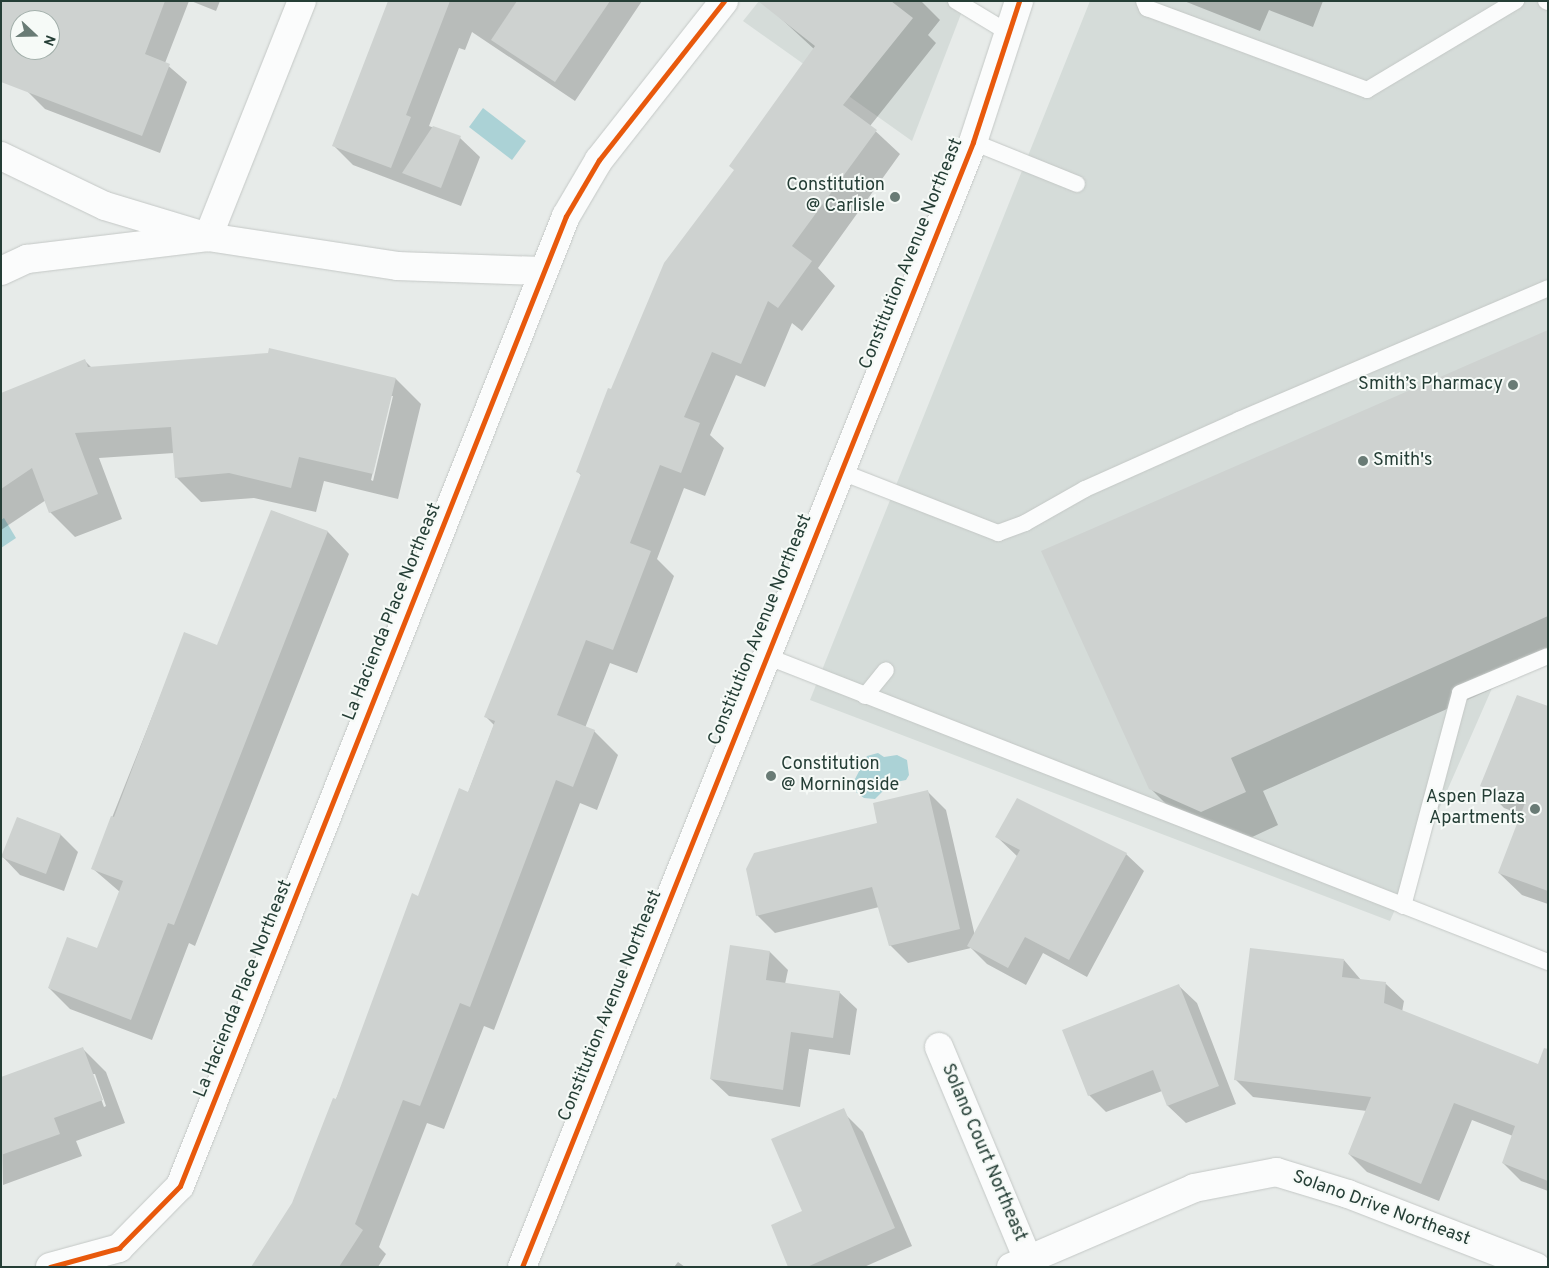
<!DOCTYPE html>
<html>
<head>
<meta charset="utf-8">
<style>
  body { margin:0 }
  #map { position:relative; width:1549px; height:1268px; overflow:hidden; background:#e7ebe9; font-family:Overpass,sans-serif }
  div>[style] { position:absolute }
  .built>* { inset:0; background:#d5dcd9 }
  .water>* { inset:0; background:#abd2d6 }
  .shadow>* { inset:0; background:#0003 }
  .building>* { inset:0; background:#ced2d0 }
  .roads { filter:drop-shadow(0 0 1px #c4c8c6) drop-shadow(0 0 1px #c4c8c6) }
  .lane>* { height:16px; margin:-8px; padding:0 8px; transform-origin:8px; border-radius:8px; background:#fbfcfc }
  .street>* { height:28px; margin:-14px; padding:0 14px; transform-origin:14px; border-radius:14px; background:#fbfcfc }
  .secondary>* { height:28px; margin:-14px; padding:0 14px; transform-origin:14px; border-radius:14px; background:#fbfcfc }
  .cycleway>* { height:5px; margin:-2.5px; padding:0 2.5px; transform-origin:2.5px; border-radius:2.5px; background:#e8590c }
  .dots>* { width:14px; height:14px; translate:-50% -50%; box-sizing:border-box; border:2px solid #f6faf7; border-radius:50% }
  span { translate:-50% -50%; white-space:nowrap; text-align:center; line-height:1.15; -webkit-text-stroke:4px #f6faf7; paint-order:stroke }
  .poi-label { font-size:18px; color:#253e36 }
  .right { translate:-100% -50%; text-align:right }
  .left { translate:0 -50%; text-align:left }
  .street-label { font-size:18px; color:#253e36 }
  .frame { position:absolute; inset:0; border:2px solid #253e36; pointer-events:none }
  .north { position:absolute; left:10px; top:10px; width:50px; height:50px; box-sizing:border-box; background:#f6faf7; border:1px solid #a2afaa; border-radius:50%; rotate:111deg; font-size:14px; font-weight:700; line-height:20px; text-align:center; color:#253e36 }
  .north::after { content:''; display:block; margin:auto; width:18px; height:22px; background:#697b75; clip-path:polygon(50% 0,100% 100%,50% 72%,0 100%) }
</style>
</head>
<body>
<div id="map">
  <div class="built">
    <i style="clip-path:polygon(759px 1px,966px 1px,912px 141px,743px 21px)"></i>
    <i style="clip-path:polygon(1090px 1px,1548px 1px,1548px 648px,1500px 670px,1390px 921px,810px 700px)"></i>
  </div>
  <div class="water">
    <i style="clip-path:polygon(483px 108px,526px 141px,512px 160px,469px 127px)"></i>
    <i style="clip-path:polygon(4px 518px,16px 538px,1px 548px,1px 520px)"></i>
    <i style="clip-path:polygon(878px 753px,884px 757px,897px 755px,907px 760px,909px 775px,906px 780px,891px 783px,875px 799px,864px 798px,856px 792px,855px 779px,867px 756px)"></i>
  </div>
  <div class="shadow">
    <i style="clip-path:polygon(evenodd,1px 1px,189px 1px,165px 63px,187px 82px,160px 153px,45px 109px,27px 91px,1px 1px,20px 20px,50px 20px,50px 50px,20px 50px,20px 20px)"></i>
    <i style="clip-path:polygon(191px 1px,220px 1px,216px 11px)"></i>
    <i style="clip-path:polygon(389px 1px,642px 1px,575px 101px,472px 32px,465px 50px,459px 48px,429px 126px,460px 138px,480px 157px,461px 206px,353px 165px,334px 146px)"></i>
    <i style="clip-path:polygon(786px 1px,921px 1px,940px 20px,928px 35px,936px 43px,870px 126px,900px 154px,818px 268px,835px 286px,802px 331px,792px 323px,765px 387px,736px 375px,710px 435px,724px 448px,705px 496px,684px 488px,657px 559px,674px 576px,637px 673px,610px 663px,585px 728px,594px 731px,618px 755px,597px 810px,580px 803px,494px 1030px,484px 1026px,444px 1129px,427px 1123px,379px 1247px,386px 1254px,378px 1267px,253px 1267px,293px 1204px,419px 897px,468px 793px,494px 725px,486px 717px,582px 476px,577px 471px,612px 391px,735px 170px,814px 49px,776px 14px)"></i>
    <i style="clip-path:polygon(1184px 1px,1323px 1px,1313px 27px,1269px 10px,1260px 31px)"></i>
    <i style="clip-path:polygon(1548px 332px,1548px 664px,1263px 791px,1278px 825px,1235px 845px,1184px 822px,1150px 788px)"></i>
    <i style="clip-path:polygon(evenodd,85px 361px,92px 368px,396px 379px,421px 404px,398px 499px,324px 481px,316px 512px,254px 498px,201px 502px,176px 477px,174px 453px,99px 458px,122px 519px,75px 537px,50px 512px,46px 500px,1px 530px,1px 415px,85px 361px,391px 396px,393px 396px,373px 481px,371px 480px,391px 396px)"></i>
    <i style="clip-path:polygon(272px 511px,328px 532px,349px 554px,195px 946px,189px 943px,152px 1040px,70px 1009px,49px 988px,98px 950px,120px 892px,92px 868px,185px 634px,217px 647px)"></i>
    <i style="clip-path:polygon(1548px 708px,1548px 904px,1522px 895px,1499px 873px,1522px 815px,1504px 808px,1482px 785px)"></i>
    <i style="clip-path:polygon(928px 792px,946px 810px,975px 936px,1018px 857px,997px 837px,1126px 854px,1144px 871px,1087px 977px,1043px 953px,1026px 985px,987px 964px,971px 948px,908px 963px,890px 945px,879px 907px,775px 933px,757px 915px,878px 824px)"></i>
    <i style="clip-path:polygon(18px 818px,61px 835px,78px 852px,64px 891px,20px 875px,3px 857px)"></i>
    <i style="clip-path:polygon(731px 946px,770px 952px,788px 970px,785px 984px,839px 992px,857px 1009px,850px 1055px,809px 1049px,800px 1107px,729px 1096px,711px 1079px)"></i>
    <i style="clip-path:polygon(1344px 960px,1361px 980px,1386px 984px,1404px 1001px,1402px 1012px,1539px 1066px,1548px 1054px,1548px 1191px,1521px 1181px,1503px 1163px,1513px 1136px,1472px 1120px,1439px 1201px,1367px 1172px,1349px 1154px,1367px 1111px,1253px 1097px,1235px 1079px)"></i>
    <i style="clip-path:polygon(1179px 986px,1197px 1003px,1236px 1104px,1186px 1123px,1168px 1106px,1162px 1091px,1106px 1112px,1089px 1095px)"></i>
    <i style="clip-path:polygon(evenodd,83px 1049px,106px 1072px,125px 1123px,76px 1141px,82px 1156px,3px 1185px,1px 1078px,83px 1049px,92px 1074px,95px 1074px,106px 1106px,104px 1107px,92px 1074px)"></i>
    <i style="clip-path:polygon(845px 1114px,863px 1132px,912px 1246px,864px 1267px,790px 1267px,804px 1212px)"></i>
    <i style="clip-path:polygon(678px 1262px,685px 1267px,674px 1267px)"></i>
  </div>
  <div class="building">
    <i style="clip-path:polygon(evenodd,1px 1px,165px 1px,145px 54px,170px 64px,142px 136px,1px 82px,1px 1px,20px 20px,50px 20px,50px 50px,20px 50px,20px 20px)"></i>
    <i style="clip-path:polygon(388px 1px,450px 1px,406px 115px,411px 117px,391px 168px,332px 146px)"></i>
    <i style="clip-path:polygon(517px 1px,610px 1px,555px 82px,491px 40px)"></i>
    <i style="clip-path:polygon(758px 1px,891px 1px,913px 18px,843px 105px,877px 130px,792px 246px,812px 261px,778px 308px,768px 301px,741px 364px,712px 352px,684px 417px,700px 423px,681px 473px,660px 465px,630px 543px,651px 551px,613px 650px,586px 640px,557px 715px,595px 730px,573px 787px,556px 780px,470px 1007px,460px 1003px,420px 1106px,403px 1100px,355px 1224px,363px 1230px,339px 1267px,251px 1267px,292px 1203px,333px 1098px,336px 1099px,412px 893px,418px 896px,459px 788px,468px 792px,495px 721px,484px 717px,581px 474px,576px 472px,608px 388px,611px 389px,664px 263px,734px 170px,729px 166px,815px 46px)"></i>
    <i style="clip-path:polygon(433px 126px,461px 136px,441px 188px,402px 173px)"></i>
    <i style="clip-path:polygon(1548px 330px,1548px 616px,1231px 758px,1246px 792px,1201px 812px,1149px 789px,1041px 551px)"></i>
    <i style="clip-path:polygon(269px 348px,396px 378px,373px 474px,299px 457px,291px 488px,229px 473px,175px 478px,171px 427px,75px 433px,98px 494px,49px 513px,32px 468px,1px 489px,1px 393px,85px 359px,88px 367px,268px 353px)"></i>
    <i style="clip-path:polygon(271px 510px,328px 531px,174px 925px,168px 923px,131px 1020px,48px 988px,67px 937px,97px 948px,123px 881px,91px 869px,111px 816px,114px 817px,184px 632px,217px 645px)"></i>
    <i style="clip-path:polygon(1517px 695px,1548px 706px,1548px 891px,1498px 873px,1525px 803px,1480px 786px)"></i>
    <i style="clip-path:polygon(928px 790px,960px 929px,889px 946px,872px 887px,756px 916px,746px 869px,754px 853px,877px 823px,873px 803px)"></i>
    <i style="clip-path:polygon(1017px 798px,1127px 853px,1069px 960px,1025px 937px,1008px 968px,967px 946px,1020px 850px,995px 837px)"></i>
    <i style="clip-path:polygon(17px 817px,61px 834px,46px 874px,1px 857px)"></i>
    <i style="clip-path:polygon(730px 945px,770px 951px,766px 980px,840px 991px,833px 1038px,791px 1032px,783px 1090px,710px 1079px)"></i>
    <i style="clip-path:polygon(1250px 948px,1344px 959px,1342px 977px,1386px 982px,1384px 1003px,1538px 1064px,1544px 1048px,1548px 1049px,1548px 1181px,1502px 1163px,1515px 1126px,1454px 1103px,1421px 1184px,1348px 1154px,1371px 1097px,1234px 1080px)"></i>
    <i style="clip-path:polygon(1179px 984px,1219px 1086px,1167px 1106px,1153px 1070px,1088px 1096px,1062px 1030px)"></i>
    <i style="clip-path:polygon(83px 1047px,103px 1100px,54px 1118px,60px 1134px,1px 1155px,1px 1077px)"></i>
    <i style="clip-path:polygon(844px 1108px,895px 1228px,807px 1267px,788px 1267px,771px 1225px,802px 1211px,771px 1139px)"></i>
  </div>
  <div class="roads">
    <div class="lane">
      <i style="left:956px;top:1px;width:62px;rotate:31.1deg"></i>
      <i style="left:1144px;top:1px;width:8px;rotate:67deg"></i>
      <i style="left:1147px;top:8px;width:235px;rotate:20.4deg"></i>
      <i style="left:1367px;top:90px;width:174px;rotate:-30.9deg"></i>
      <i style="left:1546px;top:1px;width:2px;rotate:27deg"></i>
      <i style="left:973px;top:142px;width:112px;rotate:22deg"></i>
      <i style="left:839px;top:471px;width:171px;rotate:21.3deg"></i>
      <i style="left:998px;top:533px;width:29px;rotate:-20deg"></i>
      <i style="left:1025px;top:523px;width:69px;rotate:-29.5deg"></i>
      <i style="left:1085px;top:489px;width:169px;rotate:-24.1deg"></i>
      <i style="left:1239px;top:420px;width:336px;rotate:-23.1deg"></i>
      <i style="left:766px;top:656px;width:840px;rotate:21.37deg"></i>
      <i style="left:865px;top:696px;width:33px;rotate:-51deg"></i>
      <i style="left:1403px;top:906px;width:220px;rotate:-75deg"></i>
      <i style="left:1460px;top:693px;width:95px;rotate:-22.8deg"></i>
    </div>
    <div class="street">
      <i style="left:1px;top:156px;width:115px;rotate:25.7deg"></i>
      <i style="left:105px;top:206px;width:108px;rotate:16.8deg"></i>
      <i style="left:208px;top:237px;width:254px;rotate:-68.3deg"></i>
      <i style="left:1px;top:271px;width:29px;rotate:-25deg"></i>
      <i style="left:27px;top:259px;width:182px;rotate:-6.9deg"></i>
      <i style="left:208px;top:237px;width:191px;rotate:8.7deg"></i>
      <i style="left:397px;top:266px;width:146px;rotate:2deg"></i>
      <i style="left:939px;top:1047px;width:231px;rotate:67.3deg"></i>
      <i style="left:50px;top:1267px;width:72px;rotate:-15.4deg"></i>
      <i style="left:119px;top:1248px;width:87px;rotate:-45.5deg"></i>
      <i style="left:180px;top:1186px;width:1044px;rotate:-68.3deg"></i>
      <i style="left:566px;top:216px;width:65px;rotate:-59.5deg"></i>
      <i style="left:599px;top:160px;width:202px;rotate:-51.8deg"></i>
      <i style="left:1011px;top:1267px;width:199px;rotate:-23.3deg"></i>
      <i style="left:1194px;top:1188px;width:84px;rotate:-11deg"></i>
      <i style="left:1276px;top:1172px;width:75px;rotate:17deg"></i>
      <i style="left:1348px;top:1194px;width:202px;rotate:21.2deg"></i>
    </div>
    <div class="secondary">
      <i style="left:522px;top:1267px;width:1212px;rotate:-68.15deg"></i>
      <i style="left:973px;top:142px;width:148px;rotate:-71.9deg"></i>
    </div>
  </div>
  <div class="cycleway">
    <i style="left:50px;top:1267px;width:72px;rotate:-15.4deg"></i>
    <i style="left:119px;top:1248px;width:87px;rotate:-45.5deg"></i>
    <i style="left:180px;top:1186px;width:1044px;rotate:-68.3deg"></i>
    <i style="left:566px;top:216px;width:65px;rotate:-59.5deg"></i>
    <i style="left:599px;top:160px;width:202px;rotate:-51.8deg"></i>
    <i style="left:522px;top:1267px;width:1212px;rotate:-68.15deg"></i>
    <i style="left:973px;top:142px;width:148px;rotate:-71.9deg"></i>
  </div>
  <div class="dots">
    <i style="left:895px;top:197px;background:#697b75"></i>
    <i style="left:1513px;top:385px;background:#697b75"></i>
    <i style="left:1363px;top:461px;background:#697b75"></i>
    <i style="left:771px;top:776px;background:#697b75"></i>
    <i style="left:1535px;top:809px;background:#697b75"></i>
  </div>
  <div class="poi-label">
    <span class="right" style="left:885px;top:197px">Constitution<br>@ Carlisle</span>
    <span class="right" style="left:1503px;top:385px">Smith’s Pharmacy</span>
    <span class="left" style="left:1373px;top:461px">Smith's</span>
    <span class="left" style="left:781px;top:776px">Constitution<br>@ Morningside</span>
    <span class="right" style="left:1525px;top:809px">Aspen Plaza<br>Apartments</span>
  </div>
  <div class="street-label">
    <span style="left:912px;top:254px;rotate:-68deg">Constitution Avenue Northeast</span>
    <span style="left:393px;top:612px;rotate:-68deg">La Hacienda Place Northeast</span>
    <span style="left:761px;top:630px;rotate:-68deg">Constitution Avenue Northeast</span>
    <span style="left:244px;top:989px;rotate:-68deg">La Hacienda Place Northeast</span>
    <span style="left:611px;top:1006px;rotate:-68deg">Constitution Avenue Northeast</span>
    <span style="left:983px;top:1153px;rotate:67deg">Solano Court Northeast</span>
    <span style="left:1381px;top:1209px;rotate:20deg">Solano Drive Northeast</span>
  </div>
  <div class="frame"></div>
  <div class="north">N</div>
</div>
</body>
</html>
